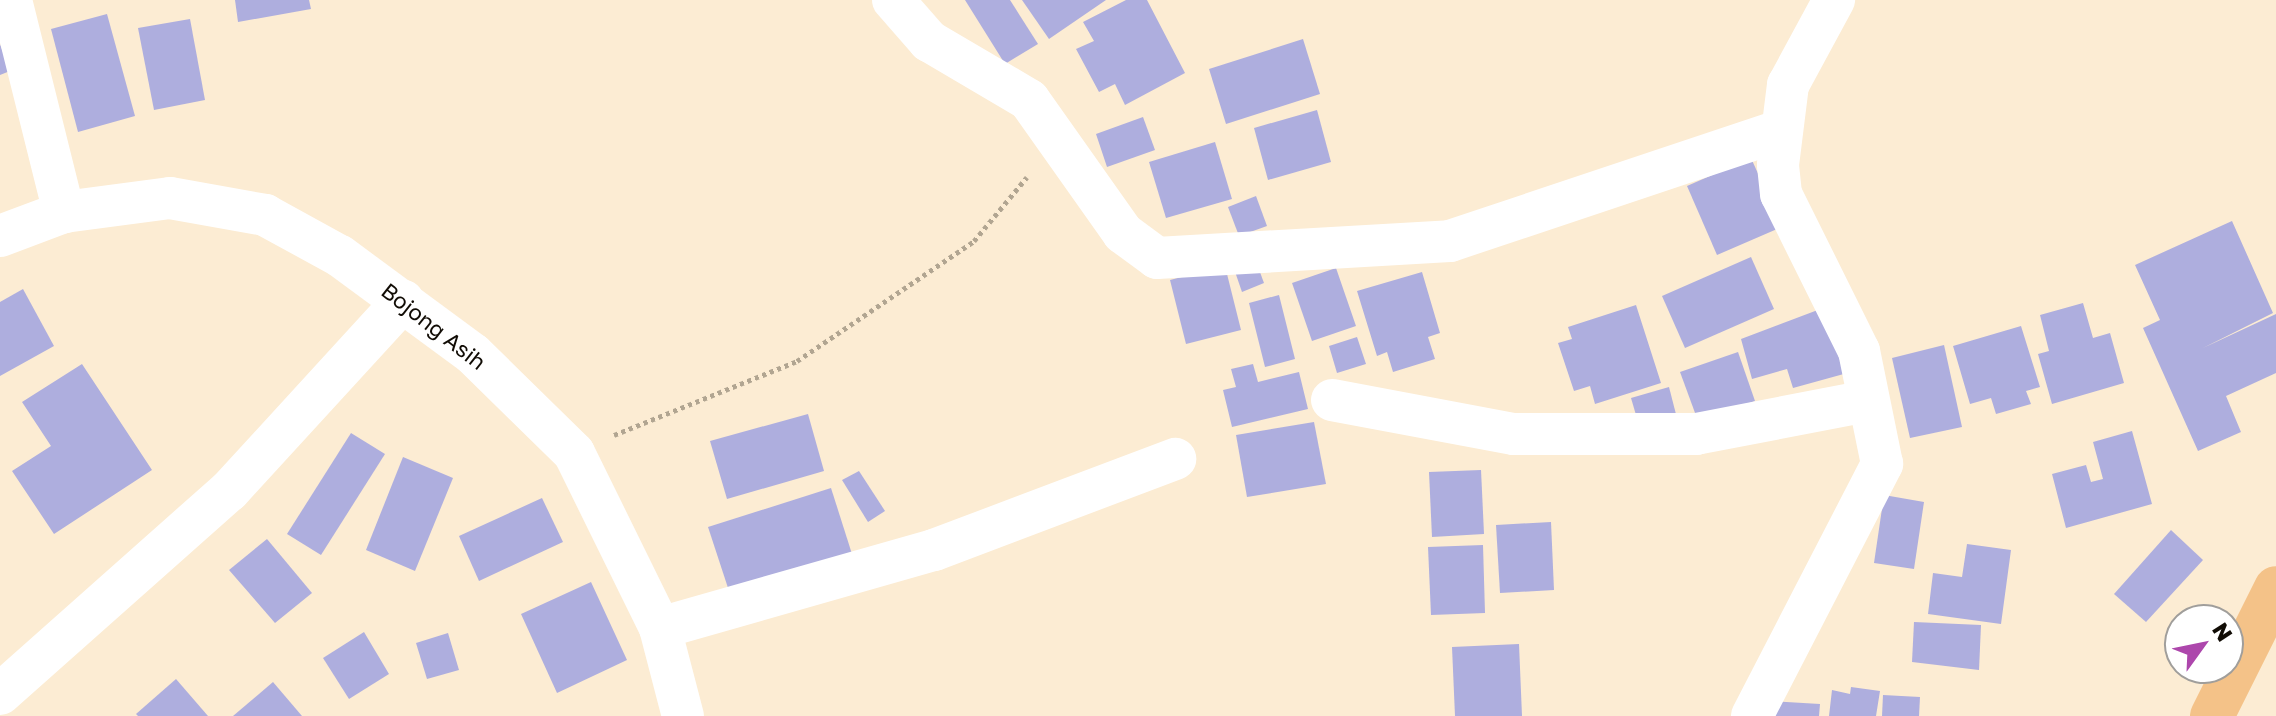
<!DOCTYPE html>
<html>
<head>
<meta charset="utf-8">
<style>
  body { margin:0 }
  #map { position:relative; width:2276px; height:716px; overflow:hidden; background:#fcecd3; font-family:"Golos Text",sans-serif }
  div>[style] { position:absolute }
  .building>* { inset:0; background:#aeaede }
  .path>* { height:5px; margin-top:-2.5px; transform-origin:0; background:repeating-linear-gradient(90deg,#b1a591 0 4px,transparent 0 8px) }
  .minor>* { height:42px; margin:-21px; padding:0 21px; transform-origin:21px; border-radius:21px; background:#fff }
  .trunk>* { height:44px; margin:-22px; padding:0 22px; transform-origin:22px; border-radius:22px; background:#f4c288 }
  span { translate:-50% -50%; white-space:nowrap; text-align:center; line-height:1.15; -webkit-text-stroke:6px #fff; paint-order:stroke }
  .street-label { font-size:22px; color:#110c05 }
  .north { position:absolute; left:2164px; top:604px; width:80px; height:80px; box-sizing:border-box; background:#fff; border:2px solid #a09e9b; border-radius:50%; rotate:57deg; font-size:22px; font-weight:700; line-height:32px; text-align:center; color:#110c05 }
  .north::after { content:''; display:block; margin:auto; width:28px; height:36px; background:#ad47ac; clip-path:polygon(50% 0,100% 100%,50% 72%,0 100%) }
</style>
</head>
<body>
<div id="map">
  <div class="building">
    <i style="clip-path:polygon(235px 0,309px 0,311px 9px,238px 22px)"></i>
    <i style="clip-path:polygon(965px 0,1010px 0,1038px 44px,1005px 64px)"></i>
    <i style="clip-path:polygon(1022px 0,1106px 0,1049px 39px)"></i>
    <i style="clip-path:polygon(1126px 0,1147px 0,1185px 73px,1125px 105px,1115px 84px,1099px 92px,1076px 49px,1094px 41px,1083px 22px)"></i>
    <i style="clip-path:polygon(107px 14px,135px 116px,78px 132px,51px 29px)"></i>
    <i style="clip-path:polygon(190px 19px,205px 100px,154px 110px,138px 28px)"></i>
    <i style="clip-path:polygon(1303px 39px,1320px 94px,1226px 124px,1209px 69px)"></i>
    <i style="clip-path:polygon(0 44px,10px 71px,0 75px)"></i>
    <i style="clip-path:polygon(1317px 110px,1331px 162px,1268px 180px,1254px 128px)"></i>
    <i style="clip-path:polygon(1143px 117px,1155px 150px,1107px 167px,1096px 134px)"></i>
    <i style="clip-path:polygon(1215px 142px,1232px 199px,1166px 218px,1149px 162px)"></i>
    <i style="clip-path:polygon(1751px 158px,1782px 227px,1717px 255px,1687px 186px)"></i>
    <i style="clip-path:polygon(1256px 196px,1267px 226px,1239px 236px,1228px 207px)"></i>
    <i style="clip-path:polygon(2232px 221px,2273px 313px,2203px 348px,2276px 314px,2276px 373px,2226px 396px,2241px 432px,2198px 451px,2143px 328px,2160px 320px,2135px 265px)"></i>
    <i style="clip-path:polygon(1254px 256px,1264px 283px,1242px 292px,1232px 263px)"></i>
    <i style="clip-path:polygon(1751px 257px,1774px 309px,1685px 348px,1662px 296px)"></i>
    <i style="clip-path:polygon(1225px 266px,1241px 330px,1186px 344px,1170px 280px)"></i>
    <i style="clip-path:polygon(1336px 268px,1356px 326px,1312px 341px,1292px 283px)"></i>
    <i style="clip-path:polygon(1422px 272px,1440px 333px,1428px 337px,1435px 359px,1393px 372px,1387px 352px,1377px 356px,1357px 291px)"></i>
    <i style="clip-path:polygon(23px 289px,54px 346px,0 376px,0 302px)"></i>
    <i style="clip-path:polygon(1279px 295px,1295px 359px,1265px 367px,1249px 303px)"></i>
    <i style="clip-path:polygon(2083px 303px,2093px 338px,2110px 333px,2124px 383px,2052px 404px,2038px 354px,2049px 351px,2040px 315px)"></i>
    <i style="clip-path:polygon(1636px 305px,1661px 383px,1595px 404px,1590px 386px,1574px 391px,1558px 343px,1572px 339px,1568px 327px)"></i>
    <i style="clip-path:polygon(1831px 305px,1851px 372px,1793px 388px,1787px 369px,1752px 379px,1741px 339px)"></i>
    <i style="clip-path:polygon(2021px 326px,2040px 387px,2026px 391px,2031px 404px,1996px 414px,1991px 398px,1970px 404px,1953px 346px)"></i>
    <i style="clip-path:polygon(1357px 337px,1366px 364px,1337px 373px,1329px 346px)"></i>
    <i style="clip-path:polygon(1944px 345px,1962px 427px,1910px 438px,1892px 358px)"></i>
    <i style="clip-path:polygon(1738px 352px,1755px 401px,1698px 421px,1680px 372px)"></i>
    <i style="clip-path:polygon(82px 364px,152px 470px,54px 534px,12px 471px,51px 446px,22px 402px)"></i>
    <i style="clip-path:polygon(1253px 364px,1258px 382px,1299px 372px,1308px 409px,1232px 427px,1223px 390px,1236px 387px,1231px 369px)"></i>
    <i style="clip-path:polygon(1669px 387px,1678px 422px,1641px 432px,1631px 398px)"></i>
    <i style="clip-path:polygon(808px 414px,824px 471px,727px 499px,710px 441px)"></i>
    <i style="clip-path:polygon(1314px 422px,1326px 484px,1247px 497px,1236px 435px)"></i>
    <i style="clip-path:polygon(2132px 431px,2152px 504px,2066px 528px,2052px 474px,2086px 465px,2091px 482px,2103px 479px,2093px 442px)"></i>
    <i style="clip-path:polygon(351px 433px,385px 454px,321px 555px,287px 534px)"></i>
    <i style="clip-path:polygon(403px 457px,453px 478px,415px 571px,366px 550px)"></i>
    <i style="clip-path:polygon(1481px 470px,1484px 534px,1432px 537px,1429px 472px)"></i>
    <i style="clip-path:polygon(859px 471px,885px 511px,868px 522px,842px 480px)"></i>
    <i style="clip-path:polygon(831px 488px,852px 554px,730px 594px,708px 527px)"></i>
    <i style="clip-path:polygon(1884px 495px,1924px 502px,1914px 569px,1874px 563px)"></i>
    <i style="clip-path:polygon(542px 498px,563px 542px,479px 581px,459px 536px)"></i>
    <i style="clip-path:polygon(1551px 522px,1554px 590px,1500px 593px,1496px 525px)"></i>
    <i style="clip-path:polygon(2171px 530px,2203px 560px,2146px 622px,2114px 594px)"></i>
    <i style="clip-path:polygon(267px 539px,312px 593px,275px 623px,229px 570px)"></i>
    <i style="clip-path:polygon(1967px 544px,2011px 550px,2001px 624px,1928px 614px,1933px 573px,1962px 577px)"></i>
    <i style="clip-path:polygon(1483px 545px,1485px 613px,1431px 615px,1428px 547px)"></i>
    <i style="clip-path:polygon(591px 582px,627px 660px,557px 693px,521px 614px)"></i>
    <i style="clip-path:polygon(1914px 622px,1981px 625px,1979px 670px,1912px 662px)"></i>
    <i style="clip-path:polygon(364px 632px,389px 674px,349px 699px,323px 658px)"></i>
    <i style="clip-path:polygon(448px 633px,459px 670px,427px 679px,416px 643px)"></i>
    <i style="clip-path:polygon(1519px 644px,1522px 716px,1455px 716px,1452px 647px)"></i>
    <i style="clip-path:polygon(176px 679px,208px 716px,138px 716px,136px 714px)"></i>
    <i style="clip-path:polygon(273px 682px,302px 716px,233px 716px)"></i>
    <i style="clip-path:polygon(1851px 687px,1880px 691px,1876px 716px,1829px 716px,1832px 690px,1850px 694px)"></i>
    <i style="clip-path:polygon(1883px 695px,1920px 697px,1919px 716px,1882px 716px)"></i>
    <i style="clip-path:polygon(1768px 701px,1820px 704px,1819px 716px,1767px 716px)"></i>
  </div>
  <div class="path">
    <i style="left:614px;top:435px;width:197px;rotate:-22deg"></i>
    <i style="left:797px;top:361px;width:214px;rotate:-34.1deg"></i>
    <i style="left:974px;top:241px;width:83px;rotate:-50.4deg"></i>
  </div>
  <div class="minor">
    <i style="left:11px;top:0;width:219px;rotate:76deg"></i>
    <i style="left:893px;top:0;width:55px;rotate:48.7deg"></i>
    <i style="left:929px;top:41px;width:116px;rotate:30.5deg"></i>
    <i style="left:1029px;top:100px;width:163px;rotate:54.7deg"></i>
    <i style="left:1123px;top:233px;width:42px;rotate:36.3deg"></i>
    <i style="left:1157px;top:258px;width:293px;rotate:-3.3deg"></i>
    <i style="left:1450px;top:241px;width:347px;rotate:-18.5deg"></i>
    <i style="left:0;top:236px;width:68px;rotate:-20.6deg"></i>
    <i style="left:64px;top:212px;width:107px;rotate:-7.5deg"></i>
    <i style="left:170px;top:198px;width:97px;rotate:10.1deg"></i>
    <i style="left:265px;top:215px;width:85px;rotate:28.7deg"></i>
    <i style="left:340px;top:256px;width:165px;rotate:36.4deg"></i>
    <i style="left:473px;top:354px;width:141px;rotate:44.4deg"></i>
    <i style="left:574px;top:453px;width:195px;rotate:63.8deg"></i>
    <i style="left:660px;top:628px;width:91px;rotate:75.4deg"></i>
    <i style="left:1332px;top:400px;width:185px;rotate:10.6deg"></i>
    <i style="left:1514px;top:434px;width:182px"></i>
    <i style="left:1696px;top:434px;width:175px;rotate:-10.9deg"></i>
    <i style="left:660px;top:628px;width:285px;rotate:-15.9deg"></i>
    <i style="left:934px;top:550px;width:258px;rotate:-20.7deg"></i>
    <i style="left:0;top:694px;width:306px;rotate:-41.6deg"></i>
    <i style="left:229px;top:491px;width:258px;rotate:-47.5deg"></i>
    <i style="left:1752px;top:716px;width:284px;rotate:-62.7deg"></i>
    <i style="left:1882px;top:464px;width:115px;rotate:-101.5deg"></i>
    <i style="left:1859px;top:351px;width:175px;rotate:-116.4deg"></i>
    <i style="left:1781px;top:194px;width:29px;rotate:-96deg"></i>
    <i style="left:1778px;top:165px;width:81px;rotate:-82.9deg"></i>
    <i style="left:1788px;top:85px;width:97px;rotate:-61.6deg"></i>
  </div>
  <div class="trunk">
    <i style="left:2212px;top:716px;width:143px;rotate:-63.4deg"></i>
  </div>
  <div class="street-label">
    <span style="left:434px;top:326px;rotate:38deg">Bojong Asih</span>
  </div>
  <div class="north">N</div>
</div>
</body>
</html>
